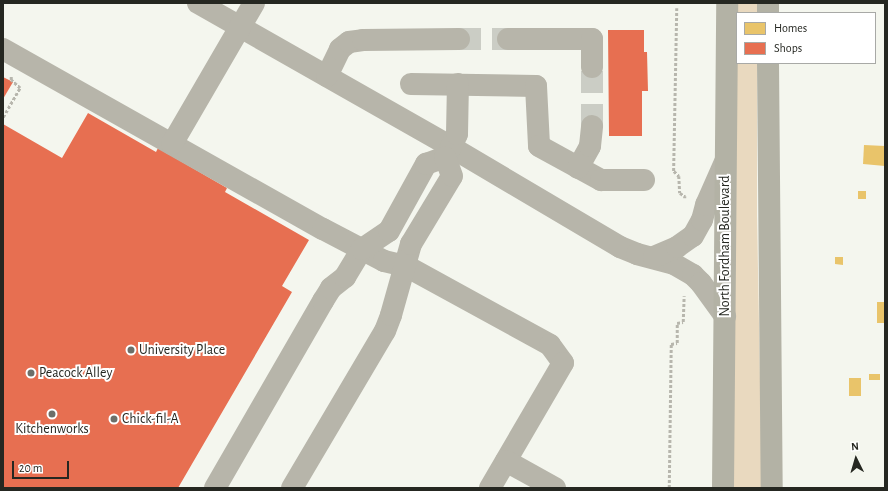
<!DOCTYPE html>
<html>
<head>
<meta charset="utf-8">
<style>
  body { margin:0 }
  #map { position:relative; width:888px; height:491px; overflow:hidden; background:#f4f6ee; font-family:"Alegreya Sans",sans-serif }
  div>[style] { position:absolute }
  .green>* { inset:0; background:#e9d9bf }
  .homes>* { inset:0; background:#e9c46a }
  .shops>* { inset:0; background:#e76f51 }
  .minor-tunnel>* { height:22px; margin-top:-11px; transform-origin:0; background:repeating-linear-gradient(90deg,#cbcdc5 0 22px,transparent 0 33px) }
  .path>* { height:2.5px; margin-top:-1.25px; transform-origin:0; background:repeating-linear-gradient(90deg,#b7b6ad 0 3px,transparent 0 5px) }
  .minor>* { height:22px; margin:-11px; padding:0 11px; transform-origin:11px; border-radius:11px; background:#b7b5aa }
  .highway>* { height:22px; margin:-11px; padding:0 11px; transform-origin:11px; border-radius:11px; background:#b3b2a5 }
  .dots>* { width:11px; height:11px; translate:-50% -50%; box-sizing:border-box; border:2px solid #fff; border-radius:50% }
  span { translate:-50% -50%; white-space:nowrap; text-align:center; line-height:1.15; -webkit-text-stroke:4px #fff; paint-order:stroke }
  .street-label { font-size:14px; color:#252721 }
  .poi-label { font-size:14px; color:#252721 }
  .left { translate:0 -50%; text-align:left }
  .frame { position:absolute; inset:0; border:4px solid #252721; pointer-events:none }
  .legend { position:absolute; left:736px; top:12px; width:140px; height:52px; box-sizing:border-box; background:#fff; border:1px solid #a8a9a6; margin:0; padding:5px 7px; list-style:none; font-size:12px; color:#252721 }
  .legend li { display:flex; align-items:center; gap:8px; height:20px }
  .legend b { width:20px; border:1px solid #a8a9a6 }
  .north { position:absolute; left:836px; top:439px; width:40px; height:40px; -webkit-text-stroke:3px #fff; paint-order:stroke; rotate:355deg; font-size:11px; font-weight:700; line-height:16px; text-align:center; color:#252721 }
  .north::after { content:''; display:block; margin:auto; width:14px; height:18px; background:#252721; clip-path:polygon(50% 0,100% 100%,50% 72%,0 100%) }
  .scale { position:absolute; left:12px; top:461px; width:57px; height:18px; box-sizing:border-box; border:2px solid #252721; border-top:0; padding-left:5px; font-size:12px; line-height:14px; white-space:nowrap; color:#252721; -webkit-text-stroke:3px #fff; paint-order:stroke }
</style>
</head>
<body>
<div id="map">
  <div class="green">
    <i style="clip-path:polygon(737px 3px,758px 3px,758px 13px,737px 13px,737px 63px,757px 63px,757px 215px,762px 488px,732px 488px)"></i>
  </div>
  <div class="homes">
    <i style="clip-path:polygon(864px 145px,885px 146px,885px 166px,863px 164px)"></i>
    <i style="clip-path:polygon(858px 191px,866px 191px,866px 199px,858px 199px)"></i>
    <i style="clip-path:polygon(835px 257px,843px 257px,843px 265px,835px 264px)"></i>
    <i style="clip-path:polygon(877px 302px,885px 302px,885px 323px,877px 323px)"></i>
    <i style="clip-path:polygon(869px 374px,880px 374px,880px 380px,869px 380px)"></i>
    <i style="clip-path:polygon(849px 378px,861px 378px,861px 396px,849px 396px)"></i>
  </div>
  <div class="shops">
    <i style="clip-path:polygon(608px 30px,644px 30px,644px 52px,647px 52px,648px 91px,642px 91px,642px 136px,609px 136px)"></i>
    <i style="clip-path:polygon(3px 77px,13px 82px,3px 99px)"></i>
    <i style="clip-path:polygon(88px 113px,156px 152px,158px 148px,227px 188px,225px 192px,309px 240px,282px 286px,292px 292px,178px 488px,3px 488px,3px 124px,62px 158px)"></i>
  </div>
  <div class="minor-tunnel">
    <i style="left:459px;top:39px;width:49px"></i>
    <i style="left:592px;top:126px;width:59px;rotate:-90deg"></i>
  </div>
  <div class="path">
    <i style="left:677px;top:8px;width:163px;rotate:91.1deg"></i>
    <i style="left:674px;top:171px;width:7px;rotate:45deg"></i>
    <i style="left:679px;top:176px;width:17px;rotate:87deg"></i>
    <i style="left:680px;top:193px;width:6px;rotate:31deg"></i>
    <i style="left:685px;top:196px;width:2px;rotate:90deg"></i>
    <i style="left:3px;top:117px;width:34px;rotate:-60deg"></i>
    <i style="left:20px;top:88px;width:12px;rotate:-138deg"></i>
    <i style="left:11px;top:80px;width:4px;rotate:-90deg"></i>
    <i style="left:669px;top:488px;width:144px;rotate:-89.2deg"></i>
    <i style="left:671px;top:344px;width:6px;rotate:-9deg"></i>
    <i style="left:677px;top:343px;width:20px;rotate:-90deg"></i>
    <i style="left:677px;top:323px;width:6px;rotate:-9deg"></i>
    <i style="left:683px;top:322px;width:26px;rotate:-88deg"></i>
  </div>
  <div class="minor">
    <i style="left:198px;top:3px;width:291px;rotate:29.6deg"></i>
    <i style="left:451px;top:147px;width:196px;rotate:30.6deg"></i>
    <i style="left:620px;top:247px;width:18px;rotate:22deg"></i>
    <i style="left:637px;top:254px;width:38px;rotate:15deg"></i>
    <i style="left:674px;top:264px;width:22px;rotate:30deg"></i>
    <i style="left:693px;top:275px;width:11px;rotate:45deg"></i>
    <i style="left:701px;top:283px;width:41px;rotate:54deg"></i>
    <i style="left:508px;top:39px;width:84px"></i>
    <i style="left:592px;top:39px;width:28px;rotate:90deg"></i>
    <i style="left:3px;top:49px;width:367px;rotate:29.4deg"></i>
    <i style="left:323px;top:229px;width:69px;rotate:27.7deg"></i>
    <i style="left:384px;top:261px;width:23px;rotate:13deg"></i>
    <i style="left:406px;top:266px;width:164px;rotate:28.7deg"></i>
    <i style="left:550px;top:345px;width:22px;rotate:54deg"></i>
    <i style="left:563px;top:363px;width:145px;rotate:120.3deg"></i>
    <i style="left:327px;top:76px;width:30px;rotate:-64deg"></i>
    <i style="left:340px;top:49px;width:11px;rotate:-38deg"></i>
    <i style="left:349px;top:42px;width:14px;rotate:-8deg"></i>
    <i style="left:363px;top:40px;width:96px;rotate:-0.6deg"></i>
    <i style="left:411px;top:84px;width:125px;rotate:0.9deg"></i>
    <i style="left:536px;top:86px;width:60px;rotate:87.1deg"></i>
    <i style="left:539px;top:146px;width:71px;rotate:28.7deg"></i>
    <i style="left:601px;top:180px;width:43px"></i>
    <i style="left:172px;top:144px;width:163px;rotate:-59.8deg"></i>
    <i style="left:578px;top:168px;width:25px;rotate:-61deg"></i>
    <i style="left:590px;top:146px;width:20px;rotate:-84deg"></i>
    <i style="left:654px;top:257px;width:25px;rotate:-23deg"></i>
    <i style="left:677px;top:247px;width:19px;rotate:-35deg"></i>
    <i style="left:693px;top:236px;width:18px;rotate:-61deg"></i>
    <i style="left:702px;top:220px;width:16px;rotate:-75deg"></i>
    <i style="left:706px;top:205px;width:47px;rotate:-66.2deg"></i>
    <i style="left:506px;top:461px;width:56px;rotate:28.9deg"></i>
    <i style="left:215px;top:488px;width:216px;rotate:-60deg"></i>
    <i style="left:323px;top:301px;width:15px;rotate:-58deg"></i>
    <i style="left:331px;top:288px;width:18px;rotate:-38deg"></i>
    <i style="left:345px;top:277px;width:33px;rotate:-59deg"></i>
    <i style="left:362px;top:249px;width:32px;rotate:-34deg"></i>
    <i style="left:389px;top:231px;width:77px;rotate:-61.1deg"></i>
    <i style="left:426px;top:164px;width:20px;rotate:-20deg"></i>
    <i style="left:445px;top:157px;width:12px;rotate:-59deg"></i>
    <i style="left:451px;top:147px;width:14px;rotate:-65deg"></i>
    <i style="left:457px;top:134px;width:50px;rotate:-88.9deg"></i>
    <i style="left:292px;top:488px;width:182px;rotate:-59.4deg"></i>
    <i style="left:385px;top:331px;width:17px;rotate:-69deg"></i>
    <i style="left:391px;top:315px;width:74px;rotate:-74.3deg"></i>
    <i style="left:411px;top:244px;width:79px;rotate:-58.9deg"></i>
    <i style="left:452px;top:176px;width:20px;rotate:-110deg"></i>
  </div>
  <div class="highway">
    <i style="left:768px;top:13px;width:10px;rotate:-90deg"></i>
    <i style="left:768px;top:63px;width:425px;rotate:89.5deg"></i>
    <i style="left:723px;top:488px;width:485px;rotate:-89.5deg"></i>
  </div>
  <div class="dots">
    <i style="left:131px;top:350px;background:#6d6f69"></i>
    <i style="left:31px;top:373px;background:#6d6f69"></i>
    <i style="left:52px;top:414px;background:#6d6f69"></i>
    <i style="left:114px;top:419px;background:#6d6f69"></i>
  </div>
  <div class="street-label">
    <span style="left:725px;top:246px;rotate:-90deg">North Fordham Boulevard</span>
  </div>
  <div class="poi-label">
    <span class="left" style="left:139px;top:350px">University Place</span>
    <span class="left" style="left:39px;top:373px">Peacock Alley</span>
    <span class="left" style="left:122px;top:419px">Chick-fil-A</span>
    <span style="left:52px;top:429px">Kitchenworks</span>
  </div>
  <div class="frame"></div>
  <ul class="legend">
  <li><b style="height:11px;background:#e9c46a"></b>Homes</li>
  <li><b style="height:11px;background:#e76f51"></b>Shops</li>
  </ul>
  <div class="north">N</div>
  <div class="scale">20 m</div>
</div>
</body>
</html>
